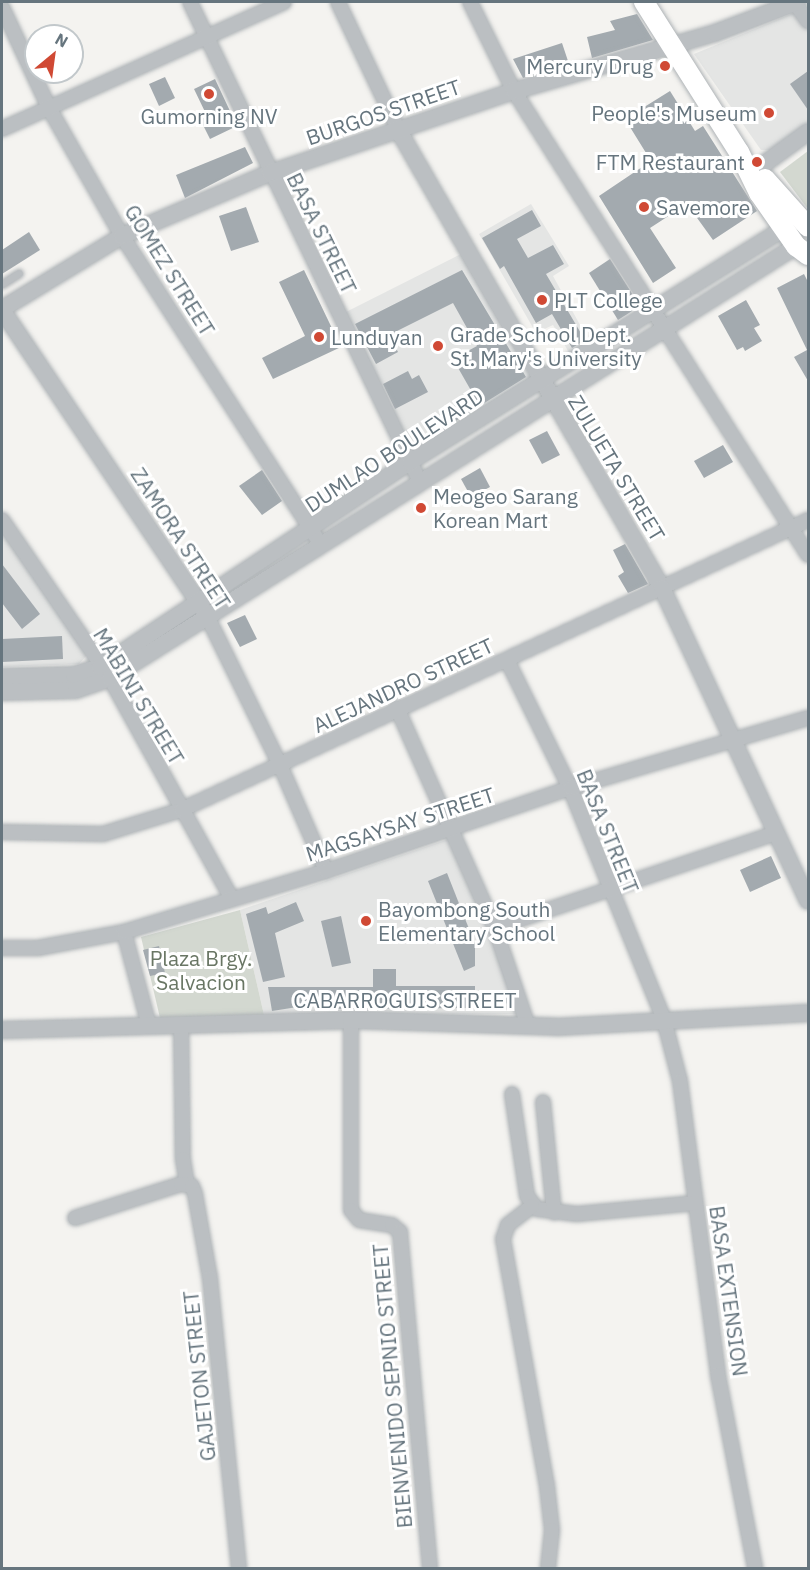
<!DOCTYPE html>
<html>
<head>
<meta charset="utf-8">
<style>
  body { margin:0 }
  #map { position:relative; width:810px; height:1570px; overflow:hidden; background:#f4f3f0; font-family:"IBM Plex Sans",sans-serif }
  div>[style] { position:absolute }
  .built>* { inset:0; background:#e4e5e4 }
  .green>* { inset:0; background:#d3d8d0 }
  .building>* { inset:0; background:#a3aaaf }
  .roads { filter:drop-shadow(0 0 2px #aeb3b6) drop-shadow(0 0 2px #aeb3b6) }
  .service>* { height:7px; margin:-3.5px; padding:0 3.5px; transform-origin:3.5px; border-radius:3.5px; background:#bbbfc2 }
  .minor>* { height:14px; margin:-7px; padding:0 7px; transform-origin:7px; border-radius:7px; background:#bbbfc2 }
  .tertiary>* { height:16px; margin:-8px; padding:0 8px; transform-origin:8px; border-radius:8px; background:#bbbfc2 }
  .secondary>* { height:20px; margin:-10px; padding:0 10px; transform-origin:10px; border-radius:10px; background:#fff }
  .dots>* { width:16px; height:16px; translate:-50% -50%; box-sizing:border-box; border:3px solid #fff; border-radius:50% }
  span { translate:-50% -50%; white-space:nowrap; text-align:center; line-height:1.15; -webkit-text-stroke:6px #fff; paint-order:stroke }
  .poi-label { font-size:21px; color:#66757e }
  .right { translate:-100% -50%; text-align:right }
  .left { translate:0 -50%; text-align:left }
  .street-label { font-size:21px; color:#66757e }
  .park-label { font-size:21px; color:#697664 }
  .frame { position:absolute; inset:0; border:3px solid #66757e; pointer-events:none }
  .north { position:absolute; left:24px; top:24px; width:60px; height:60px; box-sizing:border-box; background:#fff; border:2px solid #c2c8cb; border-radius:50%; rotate:29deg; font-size:16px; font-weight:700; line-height:24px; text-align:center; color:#66757e }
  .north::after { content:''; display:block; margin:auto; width:21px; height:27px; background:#d04934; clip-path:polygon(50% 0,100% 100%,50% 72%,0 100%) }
</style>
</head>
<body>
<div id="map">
  <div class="built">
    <i style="clip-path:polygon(796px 12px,808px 29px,808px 129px,770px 150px,761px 150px,694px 54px)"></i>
    <i style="clip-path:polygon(531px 204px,569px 266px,553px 276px,590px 343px,571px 356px,553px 325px,536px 333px,479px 234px)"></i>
    <i style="clip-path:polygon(463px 253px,532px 380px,410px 452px,346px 312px)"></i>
    <i style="clip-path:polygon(2px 532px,87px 655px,79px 664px,2px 667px)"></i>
    <i style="clip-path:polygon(449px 839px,496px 933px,523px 1014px,264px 1015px,240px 910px)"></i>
  </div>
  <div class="green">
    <i style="clip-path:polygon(808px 151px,808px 209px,780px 172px)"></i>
    <i style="clip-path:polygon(240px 910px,264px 1015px,160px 1018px,141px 937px)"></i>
  </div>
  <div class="building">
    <i style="clip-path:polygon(637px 14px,653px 40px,592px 58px,587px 37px,615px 30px,610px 21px)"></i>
    <i style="clip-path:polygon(562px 43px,569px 64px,523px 78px,513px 59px)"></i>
    <i style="clip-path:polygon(808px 71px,808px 110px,790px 84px)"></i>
    <i style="clip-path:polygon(165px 77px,175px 98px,159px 106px,149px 84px)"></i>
    <i style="clip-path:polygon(215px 79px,237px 126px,210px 139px,200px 119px,207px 116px,194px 89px)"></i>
    <i style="clip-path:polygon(670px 91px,695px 131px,703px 126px,757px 211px,713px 240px,687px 204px,650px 228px,676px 268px,653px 283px,599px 196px,651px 161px,625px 119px)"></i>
    <i style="clip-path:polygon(245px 147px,253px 163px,185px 198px,176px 175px)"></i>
    <i style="clip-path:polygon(246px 207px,259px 242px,231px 251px,219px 216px)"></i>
    <i style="clip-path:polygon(532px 210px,541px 226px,517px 239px,528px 258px,553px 245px,564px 264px,546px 274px,585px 340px,572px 348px,552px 314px,536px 323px,504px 266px,500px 269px,482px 238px)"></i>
    <i style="clip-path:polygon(29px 232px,40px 250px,2px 274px,2px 250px)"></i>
    <i style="clip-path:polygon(610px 259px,640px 306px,618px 320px,589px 273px)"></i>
    <i style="clip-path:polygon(304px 270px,341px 347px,273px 379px,262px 358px,305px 336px,279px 282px)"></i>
    <i style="clip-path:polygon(462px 270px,526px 377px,446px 427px,439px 415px,473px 394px,453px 359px,477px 346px,453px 303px,389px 335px,398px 352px,376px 364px,355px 324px)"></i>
    <i style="clip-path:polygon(804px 274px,808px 282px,808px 381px,794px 357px,807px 350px,777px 288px)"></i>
    <i style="clip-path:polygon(746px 300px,760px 325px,754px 328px,762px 341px,745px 351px,743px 347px,737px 350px,718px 316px)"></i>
    <i style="clip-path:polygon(408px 371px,412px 379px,419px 375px,428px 392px,395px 409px,383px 384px)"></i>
    <i style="clip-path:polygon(547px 431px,560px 455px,542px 464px,529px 440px)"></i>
    <i style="clip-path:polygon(723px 445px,733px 462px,704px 478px,694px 461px)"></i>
    <i style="clip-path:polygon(480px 468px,490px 487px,471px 497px,461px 479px)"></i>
    <i style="clip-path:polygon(262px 470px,282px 501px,262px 515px,239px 486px)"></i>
    <i style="clip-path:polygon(625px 544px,648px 584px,628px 593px,618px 576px,624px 572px,613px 550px)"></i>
    <i style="clip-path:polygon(2px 564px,40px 614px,22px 629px,2px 603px)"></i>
    <i style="clip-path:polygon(245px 615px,257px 639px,240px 647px,227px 623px)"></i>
    <i style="clip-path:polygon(62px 636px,63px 659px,2px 662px,2px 639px)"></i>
    <i style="clip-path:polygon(771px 856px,781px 878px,750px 892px,740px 870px)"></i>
    <i style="clip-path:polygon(447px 873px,475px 944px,475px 966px,464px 971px,428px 881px)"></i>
    <i style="clip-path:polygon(296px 902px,304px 921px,275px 933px,285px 977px,263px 982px,246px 914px,266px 907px,268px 914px)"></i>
    <i style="clip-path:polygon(341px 916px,351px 963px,332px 967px,321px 921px)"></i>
    <i style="clip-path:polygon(159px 946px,165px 973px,150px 976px,143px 950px)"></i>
    <i style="clip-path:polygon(373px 969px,396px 969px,396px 986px,475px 986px,475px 1008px,323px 1009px,323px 1003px,272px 1011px,268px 987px,373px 987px)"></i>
    <i style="clip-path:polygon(508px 996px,511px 1009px,496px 1011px,494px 997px)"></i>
  </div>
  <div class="roads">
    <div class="service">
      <i style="left:2px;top:284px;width:20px;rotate:-33deg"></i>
    </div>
    <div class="minor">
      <i style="left:190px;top:2px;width:532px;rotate:64.4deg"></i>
      <i style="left:338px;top:2px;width:145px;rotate:64.7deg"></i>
      <i style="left:470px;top:2px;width:99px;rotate:63.7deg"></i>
      <i style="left:514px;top:91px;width:549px;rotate:57.64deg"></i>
      <i style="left:794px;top:2px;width:24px;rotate:54deg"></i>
      <i style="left:2px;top:7px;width:111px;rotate:65deg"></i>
      <i style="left:49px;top:108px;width:147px;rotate:60.3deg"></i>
      <i style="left:122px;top:236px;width:368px;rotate:57.2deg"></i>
      <i style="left:2px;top:129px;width:309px;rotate:-24.2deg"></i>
      <i style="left:2px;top:520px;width:191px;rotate:55.6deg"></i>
      <i style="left:110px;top:678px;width:252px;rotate:61.1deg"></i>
      <i style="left:208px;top:618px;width:164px;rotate:63.9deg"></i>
      <i style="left:280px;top:765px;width:116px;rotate:66.5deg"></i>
      <i style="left:507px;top:660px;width:143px;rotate:63.8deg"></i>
      <i style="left:570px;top:788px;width:250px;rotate:67.9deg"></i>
      <i style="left:664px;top:1020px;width:63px;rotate:75.3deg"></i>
      <i style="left:680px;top:1081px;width:296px;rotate:82.6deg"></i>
      <i style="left:718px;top:1375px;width:197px;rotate:79.1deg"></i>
      <i style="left:397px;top:708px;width:241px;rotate:66deg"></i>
      <i style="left:495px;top:928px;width:100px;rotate:71.4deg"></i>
      <i style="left:2px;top:832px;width:101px;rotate:1.1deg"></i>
      <i style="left:103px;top:834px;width:82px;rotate:-17.1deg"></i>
      <i style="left:181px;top:810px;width:691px;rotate:-24.82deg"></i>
      <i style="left:495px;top:928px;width:293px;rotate:-18.7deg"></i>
      <i style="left:124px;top:932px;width:96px;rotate:75deg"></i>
      <i style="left:2px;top:948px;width:36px"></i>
      <i style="left:38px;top:948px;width:87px;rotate:-10.5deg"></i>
      <i style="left:124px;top:932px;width:211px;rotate:-16.8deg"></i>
      <i style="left:326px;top:871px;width:258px;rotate:-18.8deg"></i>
      <i style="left:570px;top:788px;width:248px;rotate:-16.4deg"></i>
      <i style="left:351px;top:1020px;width:190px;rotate:90deg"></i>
      <i style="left:351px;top:1210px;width:13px;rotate:51deg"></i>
      <i style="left:359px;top:1220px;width:33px;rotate:9deg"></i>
      <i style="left:392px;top:1225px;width:11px;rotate:41deg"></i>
      <i style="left:400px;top:1232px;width:337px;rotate:84.9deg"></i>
      <i style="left:181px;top:1024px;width:135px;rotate:89.2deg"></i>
      <i style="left:183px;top:1159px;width:25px;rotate:81deg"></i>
      <i style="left:512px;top:1094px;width:103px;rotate:81.6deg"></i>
      <i style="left:527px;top:1196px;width:16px;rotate:52deg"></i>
      <i style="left:537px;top:1209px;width:40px;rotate:7.1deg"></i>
      <i style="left:577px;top:1214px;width:119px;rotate:-5.3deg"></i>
      <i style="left:543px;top:1102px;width:111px;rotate:84.3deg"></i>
      <i style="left:532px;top:1206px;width:31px;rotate:142deg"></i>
      <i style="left:508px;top:1225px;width:15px;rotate:110deg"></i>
      <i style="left:503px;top:1239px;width:251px;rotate:79.9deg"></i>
      <i style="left:547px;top:1486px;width:44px;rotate:83.5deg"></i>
      <i style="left:552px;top:1530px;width:38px;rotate:96deg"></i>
      <i style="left:75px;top:1218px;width:111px;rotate:-17.8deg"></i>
      <i style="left:181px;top:1184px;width:11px;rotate:10deg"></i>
      <i style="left:192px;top:1186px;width:9px;rotate:69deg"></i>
      <i style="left:195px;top:1194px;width:85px;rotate:79.9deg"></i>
      <i style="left:210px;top:1278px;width:291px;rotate:84.3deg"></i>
    </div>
    <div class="tertiary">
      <i style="left:400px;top:133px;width:525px;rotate:60.07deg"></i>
      <i style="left:662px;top:588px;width:345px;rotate:65deg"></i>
      <i style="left:749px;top:175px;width:73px;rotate:-36.1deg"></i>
      <i style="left:2px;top:309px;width:140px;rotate:-31.3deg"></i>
      <i style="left:122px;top:236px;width:161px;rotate:-23.1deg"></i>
      <i style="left:270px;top:173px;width:257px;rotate:-18.6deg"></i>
      <i style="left:514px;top:91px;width:209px;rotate:-16.1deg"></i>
      <i style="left:715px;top:33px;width:88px;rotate:-20.7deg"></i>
      <i style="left:2px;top:310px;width:364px;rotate:56.1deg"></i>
      <i style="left:2px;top:677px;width:72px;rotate:-1.6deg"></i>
      <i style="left:74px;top:675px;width:27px;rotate:-17deg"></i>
      <i style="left:100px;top:667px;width:372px;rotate:-33.5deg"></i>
      <i style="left:410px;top:462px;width:453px;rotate:-32deg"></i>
      <i style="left:2px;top:692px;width:74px;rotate:-1.5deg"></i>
      <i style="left:76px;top:690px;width:36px;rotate:-19deg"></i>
      <i style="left:110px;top:678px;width:811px;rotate:-32.2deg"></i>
      <i style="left:2px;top:1030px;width:349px;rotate:-1.6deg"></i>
      <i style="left:351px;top:1020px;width:206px;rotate:1.9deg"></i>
      <i style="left:557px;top:1027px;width:251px;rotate:-3.2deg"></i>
    </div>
    <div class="secondary">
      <i style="left:644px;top:2px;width:178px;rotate:57.7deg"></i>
      <i style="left:739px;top:152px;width:46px;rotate:64deg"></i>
      <i style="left:759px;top:193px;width:65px;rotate:55.1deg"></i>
      <i style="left:796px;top:246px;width:15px;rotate:37deg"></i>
      <i style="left:765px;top:179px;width:64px;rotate:48.1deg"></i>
    </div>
  </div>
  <div class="dots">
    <i style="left:665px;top:66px;background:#d04934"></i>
    <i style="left:209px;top:94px;background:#d04934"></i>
    <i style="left:769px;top:113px;background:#d04934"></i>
    <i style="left:757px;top:162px;background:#d04934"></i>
    <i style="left:644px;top:207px;background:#d04934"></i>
    <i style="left:542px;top:300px;background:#d04934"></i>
    <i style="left:319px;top:337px;background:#d04934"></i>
    <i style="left:438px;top:346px;background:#d04934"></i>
    <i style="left:421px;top:508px;background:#d04934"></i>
    <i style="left:366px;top:921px;background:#d04934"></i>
  </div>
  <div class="poi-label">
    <span class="right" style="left:653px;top:66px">Mercury Drug</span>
    <span class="right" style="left:757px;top:113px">People's Museum</span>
    <span style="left:209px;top:116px">Gumorning NV</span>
    <span class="right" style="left:745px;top:162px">FTM Restaurant</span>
    <span class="left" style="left:656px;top:207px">Savemore</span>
    <span class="left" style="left:554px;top:300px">PLT College</span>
    <span class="left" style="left:450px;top:346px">Grade School Dept.<br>St. Mary's University</span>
    <span class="left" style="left:331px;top:337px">Lunduyan</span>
    <span class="left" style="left:433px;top:508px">Meogeo Sarang<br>Korean Mart</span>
    <span class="left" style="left:378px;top:921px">Bayombong South<br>Elementary School</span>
  </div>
  <div class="street-label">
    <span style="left:383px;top:112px;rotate:-19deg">BURGOS STREET</span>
    <span style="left:322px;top:233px;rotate:64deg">BASA STREET</span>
    <span style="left:170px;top:270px;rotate:58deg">GOMEZ STREET</span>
    <span style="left:394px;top:450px;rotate:-33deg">DUMLAO BOULEVARD</span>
    <span style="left:617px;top:468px;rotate:59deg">ZULUETA STREET</span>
    <span style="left:181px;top:538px;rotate:57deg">ZAMORA STREET</span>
    <span style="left:403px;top:685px;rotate:-25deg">ALEJANDRO STREET</span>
    <span style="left:139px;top:696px;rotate:59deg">MABINI STREET</span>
    <span style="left:400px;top:824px;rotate:-18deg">MAGSAYSAY STREET</span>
    <span style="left:608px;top:831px;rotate:68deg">BASA STREET</span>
    <span style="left:405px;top:1000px">CABARROGUIS STREET</span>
    <span style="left:729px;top:1291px;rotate:82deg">BASA EXTENSION</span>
    <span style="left:199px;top:1376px;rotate:-96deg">GAJETON STREET</span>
    <span style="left:392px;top:1386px;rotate:-95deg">BIENVENIDO SEPNIO STREET</span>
  </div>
  <div class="park-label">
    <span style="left:201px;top:970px">Plaza Brgy.<br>Salvacion</span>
  </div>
  <div class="frame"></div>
  <div class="north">N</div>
</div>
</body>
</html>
